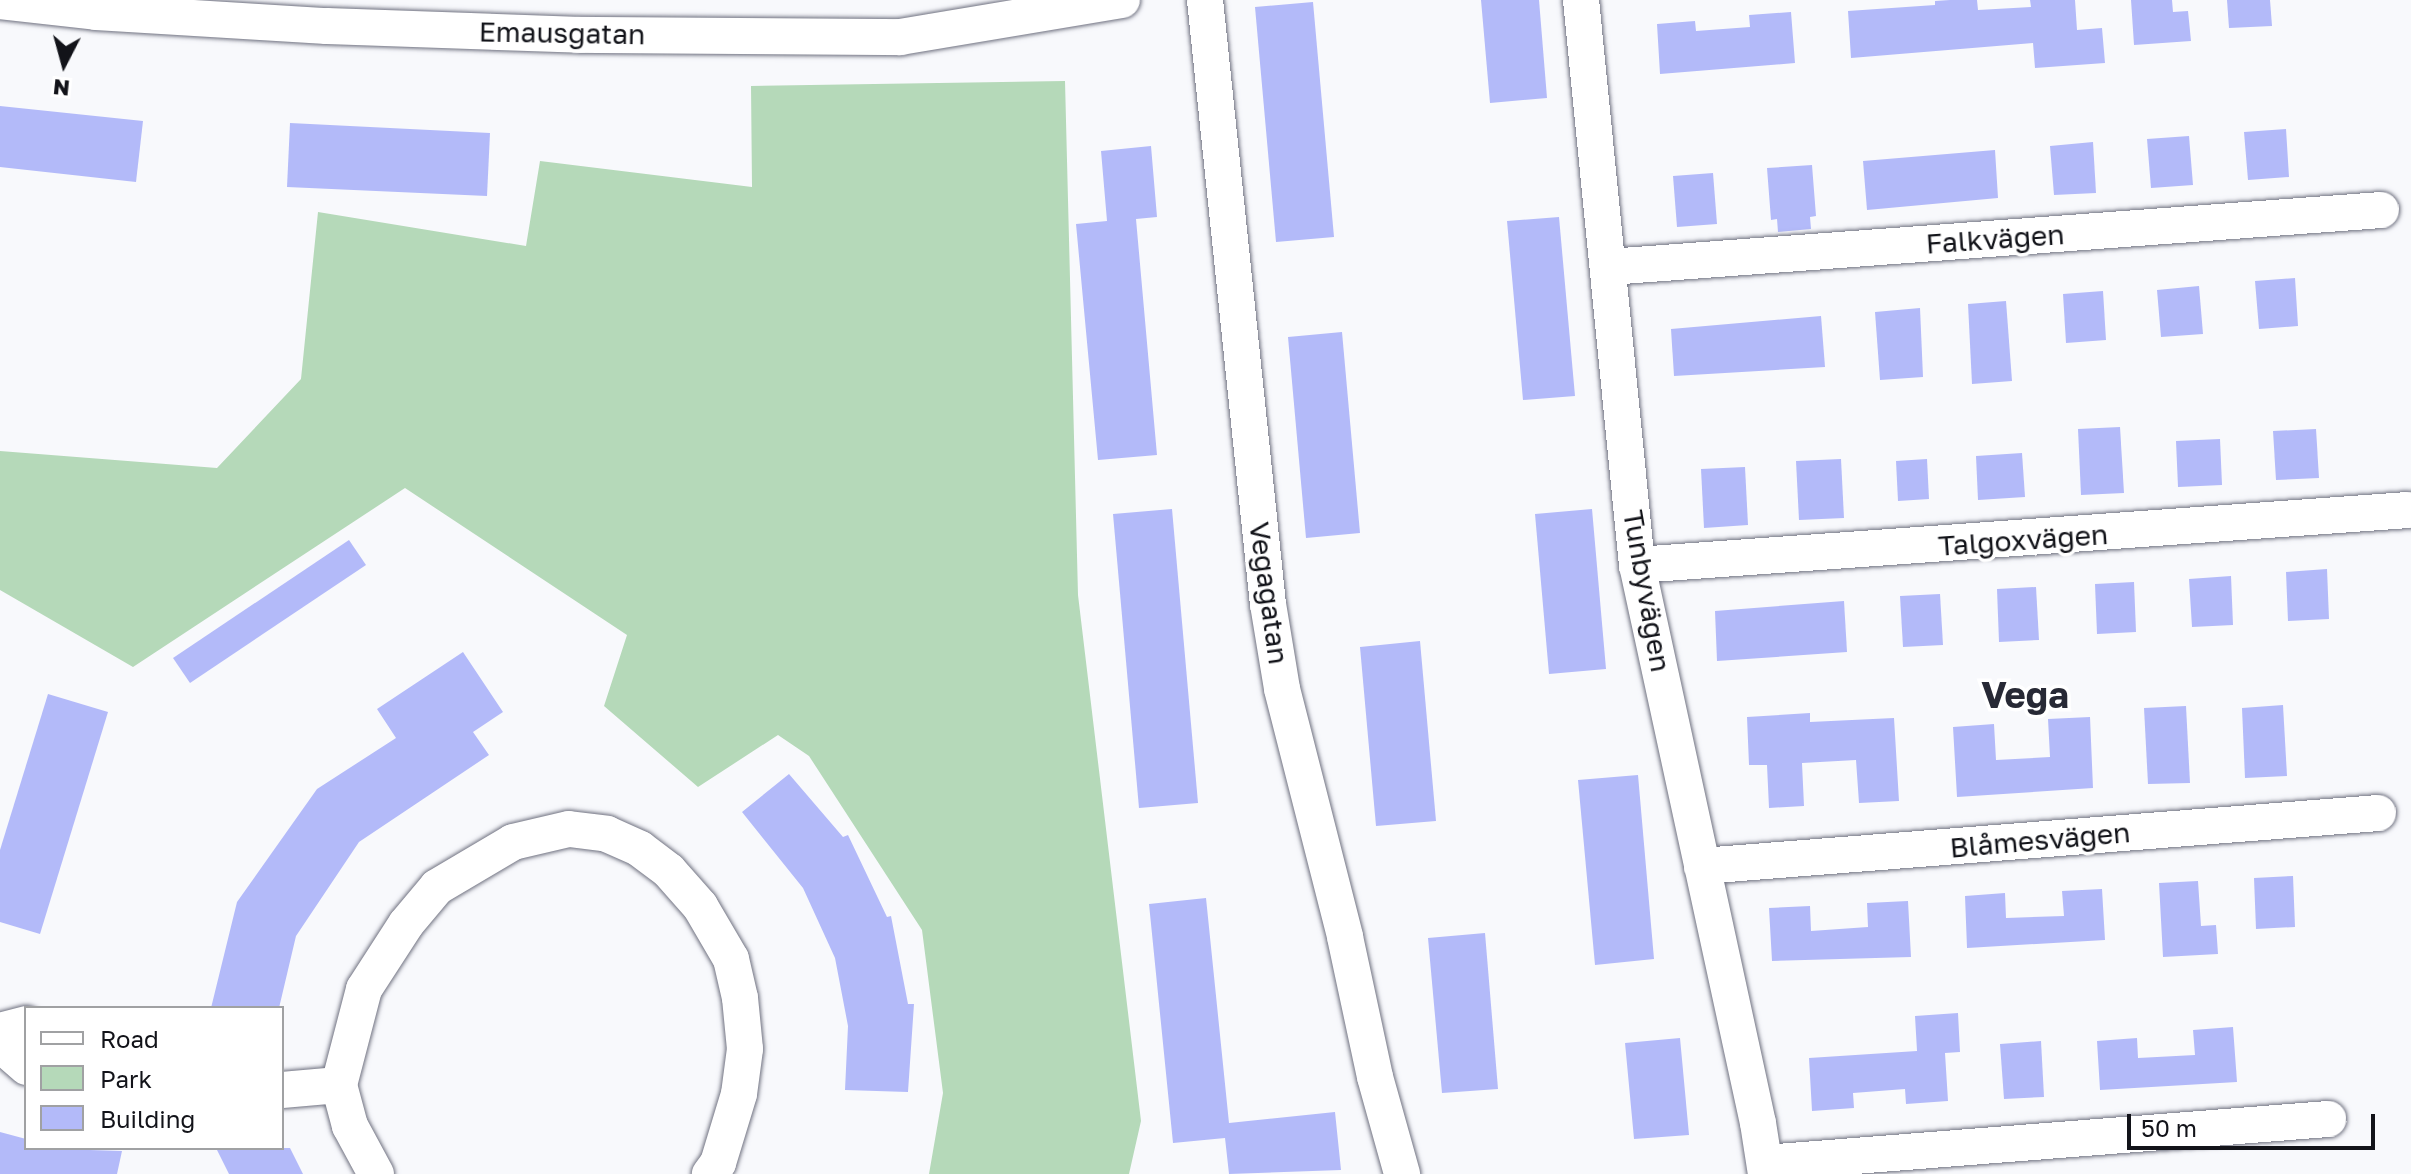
<!DOCTYPE html>
<html>
<head>
<meta charset="utf-8">
<style>
  body { margin:0 }
  #map { position:relative; width:2411px; height:1174px; overflow:hidden; background:#f8f9fc; font-family:"Golos Text",sans-serif }
  div>[style] { position:absolute }
  .green>* { inset:0; background:#b5d9b9 }
  .building>* { inset:0; background:#b3baf9 }
  .roads { filter:drop-shadow(0 0 2px #707281) drop-shadow(0 0 2px #707281) }
  .minor>* { height:36px; margin:-18px; padding:0 18px; transform-origin:18px; border-radius:18px; background:#fff }
  span { translate:-50% -50%; white-space:nowrap; text-align:center; line-height:1.15; -webkit-text-stroke:7px #fff; paint-order:stroke }
  .street-label { font-size:28px; color:#121319 }
  .district-label { font-size:36px; color:#272935; font-weight:700 }
  .legend { position:absolute; left:24px; top:1006px; width:260px; height:144px; box-sizing:border-box; background:#fff; border:2px solid #a0a1a3; margin:0; padding:10px 14px; list-style:none; font-size:24px; color:#121319 }
  .legend li { display:flex; align-items:center; gap:16px; height:40px }
  .legend b { width:40px; border:2px solid #a0a1a3 }
  .north { position:absolute; left:24px; top:24px; width:80px; height:80px; -webkit-text-stroke:6px #fff; paint-order:stroke; rotate:186deg; font-size:22px; font-weight:700; line-height:32px; text-align:center; color:#121319 }
  .north::after { content:''; display:block; margin:auto; width:28px; height:36px; background:#121319; clip-path:polygon(50% 0,100% 100%,50% 72%,0 100%) }
  .scale { position:absolute; left:2127px; top:1114px; width:248px; height:36px; box-sizing:border-box; border:4px solid #121319; border-top:0; padding-left:10px; font-size:24px; line-height:28px; white-space:nowrap; color:#121319; -webkit-text-stroke:6px #fff; paint-order:stroke }
</style>
</head>
<body>
<div id="map">
  <div class="green">
    <i style="clip-path:polygon(1065px 81px,1078px 595px,1141px 1121px,1129px 1174px,929px 1174px,943px 1093px,922px 930px,809px 756px,778px 735px,698px 787px,604px 706px,627px 635px,405px 488px,133px 667px,0 590px,0 451px,217px 468px,301px 379px,318px 212px,526px 246px,540px 161px,752px 187px,751px 86px)"></i>
  </div>
  <div class="building">
    <i style="clip-path:polygon(1481px 0,1539px 0,1547px 98px,1490px 103px)"></i>
    <i style="clip-path:polygon(1950px 0,1977px 0,1978px 10px,2031px 7px,2030px 0,2075px 0,2077px 30px,2102px 28px,2105px 63px,2035px 68px,2033px 43px,1851px 58px,1848px 11px,1935px 5px,1935px 1px)"></i>
    <i style="clip-path:polygon(2131px 0,2172px 0,2173px 12px,2188px 11px,2191px 41px,2134px 45px)"></i>
    <i style="clip-path:polygon(2227px 0,2270px 0,2272px 26px,2229px 28px)"></i>
    <i style="clip-path:polygon(1313px 2px,1334px 237px,1276px 242px,1255px 7px)"></i>
    <i style="clip-path:polygon(1791px 12px,1795px 63px,1660px 74px,1657px 24px,1695px 21px,1696px 31px,1750px 27px,1749px 15px)"></i>
    <i style="clip-path:polygon(0 106px,143px 121px,136px 182px,0 167px)"></i>
    <i style="clip-path:polygon(290px 123px,490px 133px,487px 196px,287px 187px)"></i>
    <i style="clip-path:polygon(2286px 129px,2289px 177px,2248px 180px,2244px 132px)"></i>
    <i style="clip-path:polygon(2189px 136px,2193px 185px,2151px 188px,2147px 139px)"></i>
    <i style="clip-path:polygon(2093px 142px,2096px 193px,2054px 195px,2050px 146px)"></i>
    <i style="clip-path:polygon(1151px 146px,1157px 217px,1136px 219px,1157px 455px,1098px 460px,1076px 224px,1107px 221px,1101px 151px)"></i>
    <i style="clip-path:polygon(1995px 150px,1998px 198px,1867px 210px,1863px 161px)"></i>
    <i style="clip-path:polygon(1812px 165px,1816px 216px,1810px 217px,1811px 229px,1778px 232px,1777px 219px,1771px 220px,1767px 168px)"></i>
    <i style="clip-path:polygon(1713px 173px,1717px 224px,1677px 227px,1673px 176px)"></i>
    <i style="clip-path:polygon(1559px 217px,1575px 396px,1523px 400px,1507px 221px)"></i>
    <i style="clip-path:polygon(2295px 278px,2298px 326px,2259px 329px,2255px 281px)"></i>
    <i style="clip-path:polygon(2199px 286px,2203px 334px,2161px 337px,2157px 290px)"></i>
    <i style="clip-path:polygon(2103px 291px,2106px 340px,2066px 343px,2063px 294px)"></i>
    <i style="clip-path:polygon(2006px 301px,2012px 381px,1972px 384px,1968px 304px)"></i>
    <i style="clip-path:polygon(1920px 308px,1923px 377px,1880px 380px,1875px 312px)"></i>
    <i style="clip-path:polygon(1821px 316px,1825px 367px,1674px 376px,1671px 329px)"></i>
    <i style="clip-path:polygon(1342px 332px,1360px 533px,1306px 538px,1288px 337px)"></i>
    <i style="clip-path:polygon(2120px 427px,2124px 493px,2081px 495px,2078px 429px)"></i>
    <i style="clip-path:polygon(2316px 429px,2319px 478px,2276px 480px,2273px 431px)"></i>
    <i style="clip-path:polygon(2220px 439px,2222px 485px,2178px 487px,2176px 441px)"></i>
    <i style="clip-path:polygon(2022px 453px,2025px 497px,1978px 500px,1976px 456px)"></i>
    <i style="clip-path:polygon(1841px 459px,1844px 518px,1799px 520px,1796px 461px)"></i>
    <i style="clip-path:polygon(1927px 459px,1929px 499px,1898px 501px,1896px 461px)"></i>
    <i style="clip-path:polygon(1745px 467px,1748px 525px,1704px 528px,1701px 469px)"></i>
    <i style="clip-path:polygon(1172px 509px,1198px 803px,1139px 808px,1113px 514px)"></i>
    <i style="clip-path:polygon(1592px 509px,1606px 669px,1549px 674px,1535px 514px)"></i>
    <i style="clip-path:polygon(349px 540px,366px 565px,190px 683px,173px 658px)"></i>
    <i style="clip-path:polygon(2327px 569px,2329px 619px,2288px 621px,2286px 572px)"></i>
    <i style="clip-path:polygon(2231px 576px,2233px 625px,2192px 627px,2189px 579px)"></i>
    <i style="clip-path:polygon(2134px 582px,2136px 632px,2097px 634px,2095px 584px)"></i>
    <i style="clip-path:polygon(2036px 587px,2039px 640px,1999px 642px,1997px 589px)"></i>
    <i style="clip-path:polygon(1940px 594px,1943px 645px,1903px 647px,1900px 596px)"></i>
    <i style="clip-path:polygon(1844px 601px,1847px 652px,1717px 661px,1715px 611px)"></i>
    <i style="clip-path:polygon(1420px 641px,1436px 821px,1376px 826px,1360px 647px)"></i>
    <i style="clip-path:polygon(463px 652px,503px 712px,473px 732px,489px 755px,359px 842px,296px 936px,279px 1008px,211px 1008px,237px 902px,317px 789px,396px 738px,377px 709px)"></i>
    <i style="clip-path:polygon(48px 694px,108px 712px,40px 934px,0 922px,0 850px)"></i>
    <i style="clip-path:polygon(2283px 705px,2287px 776px,2245px 778px,2242px 708px)"></i>
    <i style="clip-path:polygon(2186px 706px,2190px 783px,2148px 784px,2144px 708px)"></i>
    <i style="clip-path:polygon(1810px 713px,1810px 722px,1894px 718px,1899px 801px,1859px 803px,1856px 760px,1802px 763px,1804px 806px,1769px 808px,1767px 765px,1749px 765px,1747px 717px)"></i>
    <i style="clip-path:polygon(2090px 717px,2093px 788px,1957px 797px,1953px 727px,1994px 724px,1996px 760px,2050px 757px,2048px 719px)"></i>
    <i style="clip-path:polygon(789px 774px,843px 837px,848px 835px,887px 917px,891px 916px,908px 1004px,914px 1004px,908px 1092px,845px 1090px,848px 1026px,835px 958px,803px 888px,742px 812px)"></i>
    <i style="clip-path:polygon(1638px 775px,1654px 959px,1595px 965px,1578px 780px)"></i>
    <i style="clip-path:polygon(2293px 876px,2295px 927px,2256px 929px,2254px 878px)"></i>
    <i style="clip-path:polygon(2198px 881px,2201px 926px,2216px 925px,2218px 954px,2163px 957px,2159px 883px)"></i>
    <i style="clip-path:polygon(2102px 889px,2105px 940px,1967px 948px,1965px 896px,2005px 893px,2006px 918px,2064px 916px,2062px 891px)"></i>
    <i style="clip-path:polygon(1206px 898px,1229px 1123px,1335px 1112px,1341px 1170px,1229px 1174px,1225px 1138px,1173px 1143px,1149px 904px)"></i>
    <i style="clip-path:polygon(1908px 901px,1911px 957px,1772px 961px,1769px 908px,1810px 906px,1811px 931px,1868px 927px,1867px 903px)"></i>
    <i style="clip-path:polygon(1485px 933px,1498px 1089px,1442px 1093px,1428px 938px)"></i>
    <i style="clip-path:polygon(1958px 1013px,1960px 1052px,1945px 1053px,1948px 1101px,1906px 1104px,1905px 1089px,1853px 1093px,1854px 1108px,1812px 1111px,1809px 1058px,1917px 1051px,1915px 1016px)"></i>
    <i style="clip-path:polygon(2233px 1027px,2237px 1082px,2100px 1090px,2097px 1041px,2137px 1038px,2138px 1058px,2195px 1055px,2193px 1030px)"></i>
    <i style="clip-path:polygon(1680px 1038px,1689px 1135px,1634px 1139px,1625px 1043px)"></i>
    <i style="clip-path:polygon(2041px 1041px,2044px 1097px,2004px 1099px,2000px 1044px)"></i>
    <i style="clip-path:polygon(0 1132px,26px 1139px,26px 1148px,122px 1151px,117px 1174px,0 1174px)"></i>
    <i style="clip-path:polygon(216px 1148px,290px 1148px,303px 1174px,229px 1174px)"></i>
  </div>
  <div class="roads">
    <div class="minor">
      <i style="left:1205px;top:0;width:607px;rotate:84.05deg"></i>
      <i style="left:1268px;top:604px;width:86px;rotate:80.6deg"></i>
      <i style="left:1282px;top:689px;width:256px;rotate:75.7deg"></i>
      <i style="left:1345px;top:937px;width:143px;rotate:77.9deg"></i>
      <i style="left:1375px;top:1077px;width:101px;rotate:74.4deg"></i>
      <i style="left:1581px;top:0;width:568px;rotate:84.34deg"></i>
      <i style="left:1637px;top:565px;width:571px;rotate:77.77deg"></i>
      <i style="left:1758px;top:1123px;width:52px;rotate:81.1deg"></i>
      <i style="left:0;top:1px;width:97px;rotate:6.5deg"></i>
      <i style="left:96px;top:12px;width:231px;rotate:3.5deg"></i>
      <i style="left:327px;top:26px;width:254px;rotate:2deg"></i>
      <i style="left:581px;top:35px;width:319px;rotate:0.4deg"></i>
      <i style="left:900px;top:37px;width:225px;rotate:-9.5deg"></i>
      <i style="left:1609px;top:267px;width:774px;rotate:-4.22deg"></i>
      <i style="left:1637px;top:565px;width:773px;rotate:-4.08deg"></i>
      <i style="left:1702px;top:866px;width:678px;rotate:-4.48deg"></i>
      <i style="left:0;top:1031px;width:27px;rotate:-15deg"></i>
      <i style="left:0;top:1044px;width:35px;rotate:41deg"></i>
      <i style="left:282px;top:1090px;width:57px;rotate:-5deg"></i>
      <i style="left:1765px;top:1163px;width:565px;rotate:-4.47deg"></i>
      <i style="left:376px;top:1174px;width:55px;rotate:-118.4deg"></i>
      <i style="left:350px;top:1126px;width:42px;rotate:-105deg"></i>
      <i style="left:339px;top:1085px;width:99px;rotate:-75.4deg"></i>
      <i style="left:364px;top:989px;width:77px;rotate:-57.1deg"></i>
      <i style="left:406px;top:924px;width:48px;rotate:-50deg"></i>
      <i style="left:437px;top:887px;width:88px;rotate:-30.6deg"></i>
      <i style="left:513px;top:842px;width:57px;rotate:-13.1deg"></i>
      <i style="left:569px;top:829px;width:38px;rotate:7deg"></i>
      <i style="left:607px;top:834px;width:36px;rotate:24deg"></i>
      <i style="left:640px;top:849px;width:36px;rotate:37deg"></i>
      <i style="left:669px;top:871px;width:47px;rotate:48.5deg"></i>
      <i style="left:700px;top:906px;width:61px;rotate:59.7deg"></i>
      <i style="left:731px;top:959px;width:40px;rotate:77deg"></i>
      <i style="left:740px;top:998px;width:51px;rotate:84.4deg"></i>
      <i style="left:745px;top:1049px;width:45px;rotate:97.6deg"></i>
      <i style="left:739px;top:1094px;width:72px;rotate:106.9deg"></i>
      <i style="left:718px;top:1163px;width:14px;rotate:126deg"></i>
    </div>
  </div>
  <div class="street-label">
    <span style="left:562px;top:33px;rotate:1deg">Emausgatan</span>
    <span style="left:1995px;top:239px;rotate:-4deg">Falkvägen</span>
    <span style="left:2023px;top:540px;rotate:-4deg">Talgoxvägen</span>
    <span style="left:1647px;top:591px;rotate:80deg">Tunbyvägen</span>
    <span style="left:1269px;top:593px;rotate:82deg">Vegagatan</span>
    <span style="left:2040px;top:840px;rotate:-5deg">Blåmesvägen</span>
  </div>
  <div class="district-label">
    <span style="left:2025px;top:695px">Vega</span>
  </div>
  <ul class="legend">
  <li><b style="height:10px;background:#fff"></b>Road</li>
  <li><b style="height:22px;background:#b5d9b9"></b>Park</li>
  <li><b style="height:22px;background:#b3baf9"></b>Building</li>
  </ul>
  <div class="north">N</div>
  <div class="scale">50 m</div>
</div>
</body>
</html>
